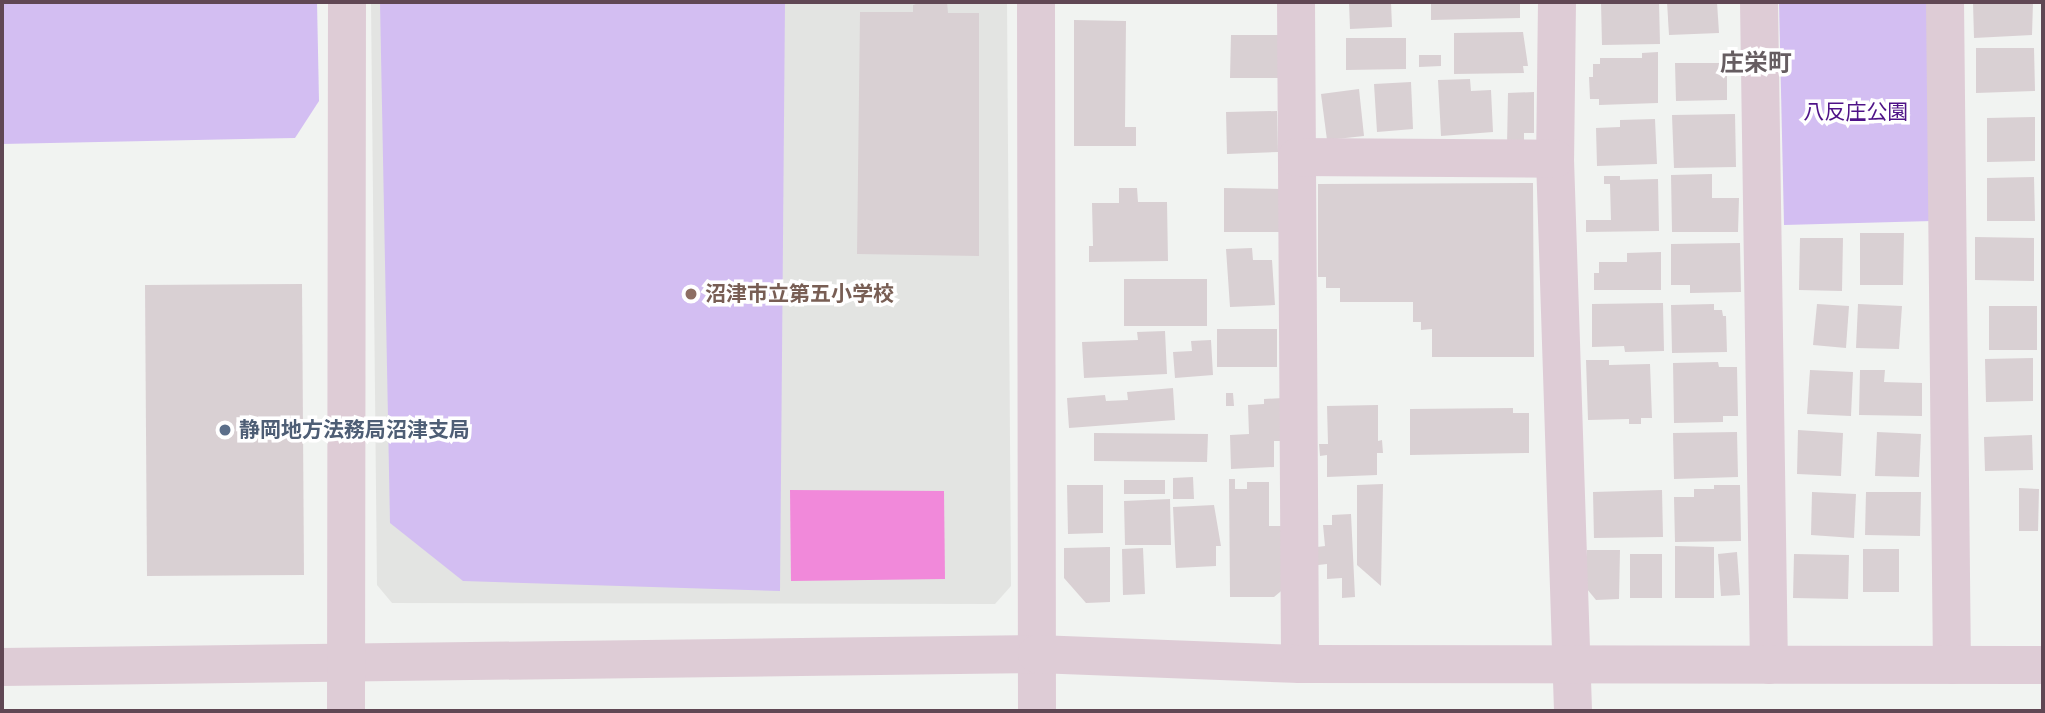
<!DOCTYPE html>
<html>
<head>
<meta charset="utf-8">
<style>
  body { margin:0 }
  #map { position:relative; width:2045px; height:713px; overflow:hidden; background:#f1f3f1; font-family:"Archivo Narrow","Noto Sans JP",sans-serif }
  div>[style] { position:absolute }
  .education>* { inset:0; background:#e3e4e2 }
  .green>* { inset:0; background:#d3bef2 }
  .water>* { inset:0; background:#f189da }
  .building>* { inset:0; background:#d9d0d3 }
  .minor>* { height:38px; margin:-19px; padding:0 19px; transform-origin:19px; border-radius:19px; background:#deccd6 }
  .dots>* { width:19px; height:19px; translate:-50% -50%; box-sizing:border-box; border:4px solid #fff; border-radius:50% }
  span { translate:-50% -50%; white-space:nowrap; text-align:center; line-height:1.15; -webkit-text-stroke:7px #fff; paint-order:stroke }
  .park-label { font-size:21px; color:#4e1287 }
  .education-label { font-size:21px; color:#785e54; font-weight:700 }
  .left { translate:0 -50%; text-align:left }
  .service-label { font-size:21px; color:#4e5e75; font-weight:700 }
  .quarter-label { font-size:24px; color:#665d61; font-weight:700 }
  .frame { position:absolute; inset:0; border:4px solid #604754; pointer-events:none }
</style>
</head>
<body>
<div id="map">
  <div class="education">
    <i style="clip-path:polygon(371px 2px,1007px 2px,1011px 586px,995px 604px,392px 603px,377px 585px)"></i>
  </div>
  <div class="green">
    <i style="clip-path:polygon(2px 2px,317px 2px,319px 101px,295px 138px,2px 144px)"></i>
    <i style="clip-path:polygon(380px 2px,785px 2px,780px 591px,463px 581px,390px 523px)"></i>
    <i style="clip-path:polygon(1779px 2px,1927px 2px,1932px 221px,1784px 225px)"></i>
  </div>
  <div class="water">
    <i style="clip-path:polygon(790px 490px,944px 491px,945px 579px,791px 581px)"></i>
  </div>
  <div class="building">
    <i style="clip-path:polygon(922px 2px,947px 2px,948px 13px,979px 13px,979px 256px,857px 254px,860px 12px,913px 12px,913px 5px)"></i>
    <i style="clip-path:polygon(1349px 2px,1391px 2px,1392px 27px,1350px 29px)"></i>
    <i style="clip-path:polygon(1431px 2px,1520px 2px,1520px 18px,1431px 20px)"></i>
    <i style="clip-path:polygon(1601px 2px,1659px 2px,1660px 44px,1602px 45px)"></i>
    <i style="clip-path:polygon(1667px 2px,1717px 2px,1719px 33px,1669px 35px)"></i>
    <i style="clip-path:polygon(1973px 2px,2033px 2px,2032px 35px,1974px 38px)"></i>
    <i style="clip-path:polygon(1074px 20px,1126px 21px,1125px 127px,1136px 127px,1136px 146px,1074px 146px)"></i>
    <i style="clip-path:polygon(1523px 32px,1528px 66px,1523px 66px,1524px 73px,1454px 74px,1454px 33px)"></i>
    <i style="clip-path:polygon(1231px 35px,1279px 35px,1279px 78px,1230px 78px)"></i>
    <i style="clip-path:polygon(1346px 38px,1406px 38px,1406px 69px,1346px 70px)"></i>
    <i style="clip-path:polygon(1976px 48px,2034px 48px,2035px 91px,1976px 93px)"></i>
    <i style="clip-path:polygon(1658px 52px,1658px 103px,1599px 105px,1599px 99px,1590px 99px,1589px 77px,1593px 77px,1593px 64px,1600px 64px,1600px 58px,1642px 58px,1642px 53px)"></i>
    <i style="clip-path:polygon(1419px 55px,1441px 55px,1441px 66px,1419px 67px)"></i>
    <i style="clip-path:polygon(1675px 63px,1727px 63px,1727px 100px,1676px 101px)"></i>
    <i style="clip-path:polygon(1470px 79px,1471px 91px,1491px 90px,1493px 132px,1441px 136px,1438px 80px)"></i>
    <i style="clip-path:polygon(1411px 82px,1413px 129px,1377px 132px,1374px 84px)"></i>
    <i style="clip-path:polygon(1359px 89px,1364px 136px,1327px 140px,1321px 94px)"></i>
    <i style="clip-path:polygon(1534px 92px,1534px 133px,1524px 133px,1524px 144px,1507px 145px,1508px 93px)"></i>
    <i style="clip-path:polygon(1277px 111px,1278px 152px,1227px 154px,1226px 112px)"></i>
    <i style="clip-path:polygon(1735px 114px,1736px 167px,1674px 168px,1672px 115px)"></i>
    <i style="clip-path:polygon(2035px 117px,2035px 161px,1987px 162px,1987px 118px)"></i>
    <i style="clip-path:polygon(1655px 119px,1657px 164px,1597px 166px,1596px 128px,1620px 127px,1620px 120px)"></i>
    <i style="clip-path:polygon(1712px 174px,1712px 198px,1739px 198px,1738px 232px,1672px 232px,1671px 175px)"></i>
    <i style="clip-path:polygon(1604px 176px,1620px 176px,1620px 180px,1658px 179px,1659px 231px,1586px 232px,1586px 220px,1611px 220px,1610px 184px,1604px 184px)"></i>
    <i style="clip-path:polygon(2034px 177px,2035px 221px,1987px 221px,1987px 178px)"></i>
    <i style="clip-path:polygon(1533px 183px,1534px 357px,1432px 357px,1432px 329px,1421px 330px,1421px 322px,1413px 322px,1413px 302px,1340px 302px,1340px 288px,1326px 288px,1326px 277px,1318px 277px,1318px 184px)"></i>
    <i style="clip-path:polygon(1119px 188px,1137px 188px,1138px 202px,1167px 202px,1168px 261px,1089px 262px,1089px 246px,1093px 246px,1092px 203px,1119px 203px)"></i>
    <i style="clip-path:polygon(1224px 188px,1281px 189px,1281px 232px,1224px 232px)"></i>
    <i style="clip-path:polygon(1860px 233px,1904px 233px,1903px 285px,1860px 285px)"></i>
    <i style="clip-path:polygon(1975px 237px,2034px 238px,2034px 281px,1975px 280px)"></i>
    <i style="clip-path:polygon(1800px 238px,1843px 238px,1842px 291px,1799px 290px)"></i>
    <i style="clip-path:polygon(1740px 243px,1741px 292px,1690px 293px,1690px 285px,1671px 285px,1671px 244px)"></i>
    <i style="clip-path:polygon(1252px 248px,1253px 260px,1272px 260px,1275px 305px,1230px 307px,1226px 249px)"></i>
    <i style="clip-path:polygon(1661px 252px,1661px 290px,1594px 290px,1594px 273px,1599px 273px,1599px 262px,1627px 262px,1627px 253px)"></i>
    <i style="clip-path:polygon(1124px 279px,1207px 279px,1207px 326px,1124px 326px)"></i>
    <i style="clip-path:polygon(302px 284px,304px 575px,147px 576px,145px 285px)"></i>
    <i style="clip-path:polygon(1663px 303px,1664px 351px,1625px 352px,1624px 346px,1592px 347px,1592px 304px)"></i>
    <i style="clip-path:polygon(1714px 304px,1714px 310px,1722px 310px,1723px 316px,1726px 316px,1727px 352px,1672px 353px,1671px 305px)"></i>
    <i style="clip-path:polygon(1817px 304px,1849px 306px,1846px 348px,1813px 345px)"></i>
    <i style="clip-path:polygon(1858px 304px,1902px 306px,1899px 349px,1856px 348px)"></i>
    <i style="clip-path:polygon(1989px 306px,2037px 306px,2037px 350px,1989px 350px)"></i>
    <i style="clip-path:polygon(1217px 329px,1277px 329px,1277px 367px,1217px 367px)"></i>
    <i style="clip-path:polygon(1165px 331px,1167px 374px,1084px 378px,1082px 342px,1138px 340px,1137px 332px)"></i>
    <i style="clip-path:polygon(1211px 340px,1213px 375px,1175px 378px,1173px 352px,1192px 351px,1191px 341px)"></i>
    <i style="clip-path:polygon(2033px 358px,2033px 401px,1986px 402px,1985px 359px)"></i>
    <i style="clip-path:polygon(1586px 360px,1609px 360px,1609px 365px,1650px 364px,1652px 418px,1641px 418px,1641px 424px,1629px 424px,1629px 419px,1588px 420px)"></i>
    <i style="clip-path:polygon(1718px 362px,1719px 367px,1737px 367px,1738px 416px,1723px 416px,1723px 422px,1674px 423px,1673px 363px)"></i>
    <i style="clip-path:polygon(1810px 370px,1853px 372px,1851px 416px,1807px 414px)"></i>
    <i style="clip-path:polygon(1860px 370px,1885px 370px,1884px 382px,1922px 383px,1922px 416px,1859px 415px)"></i>
    <i style="clip-path:polygon(1173px 388px,1175px 420px,1069px 428px,1067px 398px,1105px 395px,1106px 401px,1128px 400px,1127px 392px)"></i>
    <i style="clip-path:polygon(1226px 393px,1233px 393px,1234px 406px,1226px 406px)"></i>
    <i style="clip-path:polygon(1283px 398px,1284px 441px,1274px 441px,1274px 467px,1231px 469px,1230px 435px,1249px 434px,1248px 405px,1264px 404px,1264px 399px)"></i>
    <i style="clip-path:polygon(1378px 405px,1378px 441px,1382px 440px,1383px 453px,1377px 453px,1377px 475px,1327px 477px,1327px 455px,1320px 456px,1319px 444px,1328px 444px,1327px 406px)"></i>
    <i style="clip-path:polygon(1513px 408px,1513px 413px,1529px 413px,1529px 453px,1410px 455px,1410px 409px)"></i>
    <i style="clip-path:polygon(1798px 430px,1843px 433px,1841px 476px,1797px 474px)"></i>
    <i style="clip-path:polygon(1737px 432px,1738px 477px,1674px 479px,1673px 433px)"></i>
    <i style="clip-path:polygon(1877px 432px,1921px 434px,1919px 477px,1875px 476px)"></i>
    <i style="clip-path:polygon(1094px 433px,1208px 434px,1207px 462px,1094px 461px)"></i>
    <i style="clip-path:polygon(2032px 435px,2033px 470px,1985px 471px,1984px 437px)"></i>
    <i style="clip-path:polygon(1193px 477px,1194px 499px,1173px 499px,1173px 478px)"></i>
    <i style="clip-path:polygon(1229px 479px,1235px 479px,1235px 489px,1247px 489px,1247px 482px,1269px 482px,1269px 526px,1286px 526px,1286px 587px,1274px 597px,1230px 597px)"></i>
    <i style="clip-path:polygon(1124px 480px,1165px 480px,1165px 494px,1124px 494px)"></i>
    <i style="clip-path:polygon(1383px 484px,1381px 586px,1357px 565px,1357px 485px)"></i>
    <i style="clip-path:polygon(1067px 485px,1103px 485px,1103px 533px,1068px 534px)"></i>
    <i style="clip-path:polygon(1714px 485px,1740px 485px,1741px 541px,1675px 542px,1674px 497px,1694px 497px,1694px 489px,1714px 489px)"></i>
    <i style="clip-path:polygon(2019px 488px,2039px 489px,2038px 531px,2019px 531px)"></i>
    <i style="clip-path:polygon(1662px 490px,1663px 537px,1594px 538px,1593px 492px)"></i>
    <i style="clip-path:polygon(1812px 492px,1856px 494px,1854px 538px,1811px 535px)"></i>
    <i style="clip-path:polygon(1866px 492px,1921px 492px,1920px 536px,1865px 535px)"></i>
    <i style="clip-path:polygon(1170px 499px,1171px 545px,1125px 545px,1124px 501px)"></i>
    <i style="clip-path:polygon(1214px 505px,1221px 546px,1216px 546px,1216px 566px,1176px 568px,1173px 507px)"></i>
    <i style="clip-path:polygon(1351px 514px,1355px 597px,1342px 598px,1342px 578px,1327px 579px,1327px 564px,1318px 565px,1317px 547px,1325px 546px,1323px 525px,1332px 525px,1332px 515px)"></i>
    <i style="clip-path:polygon(1675px 546px,1714px 547px,1714px 598px,1675px 598px)"></i>
    <i style="clip-path:polygon(1110px 547px,1110px 602px,1086px 603px,1064px 578px,1064px 548px)"></i>
    <i style="clip-path:polygon(1143px 548px,1145px 594px,1123px 595px,1122px 549px)"></i>
    <i style="clip-path:polygon(1863px 549px,1899px 549px,1899px 592px,1863px 592px)"></i>
    <i style="clip-path:polygon(1587px 550px,1620px 550px,1619px 599px,1596px 600px,1587px 589px)"></i>
    <i style="clip-path:polygon(1737px 552px,1740px 595px,1721px 596px,1718px 554px)"></i>
    <i style="clip-path:polygon(1630px 554px,1662px 554px,1662px 598px,1630px 598px)"></i>
    <i style="clip-path:polygon(1794px 554px,1849px 555px,1848px 599px,1793px 598px)"></i>
  </div>
  <div class="minor">
    <i style="left:1036px;top:2px;width:709px;rotate:89.92deg"></i>
    <i style="left:1296px;top:2px;width:662px;rotate:89.65deg"></i>
    <i style="left:1557px;top:2px;width:157px;rotate:90.7deg"></i>
    <i style="left:1555px;top:159px;width:552px;rotate:88.13deg"></i>
    <i style="left:1759px;top:2px;width:663px;rotate:89.14deg"></i>
    <i style="left:1945px;top:2px;width:663px;rotate:89.4deg"></i>
    <i style="left:1297px;top:157px;width:258px;rotate:0.4deg"></i>
    <i style="left:2px;top:667px;width:1035px;rotate:-0.72deg"></i>
    <i style="left:1037px;top:654px;width:263px;rotate:2.2deg"></i>
    <i style="left:1300px;top:664px;width:743px;rotate:0.08deg"></i>
    <i style="left:346px;top:711px;width:709px;rotate:-89.92deg"></i>
  </div>
  <div class="dots">
    <i style="left:691px;top:294px;background:#8d6e63"></i>
    <i style="left:225px;top:430px;background:#5c6f8a"></i>
  </div>
  <div class="park-label">
    <span style="left:1856px;top:112px">八反庄公園</span>
  </div>
  <div class="education-label">
    <span class="left" style="left:705px;top:294px">沼津市立第五小学校</span>
  </div>
  <div class="service-label">
    <span class="left" style="left:239px;top:430px">静岡地方法務局沼津支局</span>
  </div>
  <div class="quarter-label">
    <span style="left:1756px;top:63px">庄栄町</span>
  </div>
  <div class="frame"></div>
</div>
</body>
</html>
